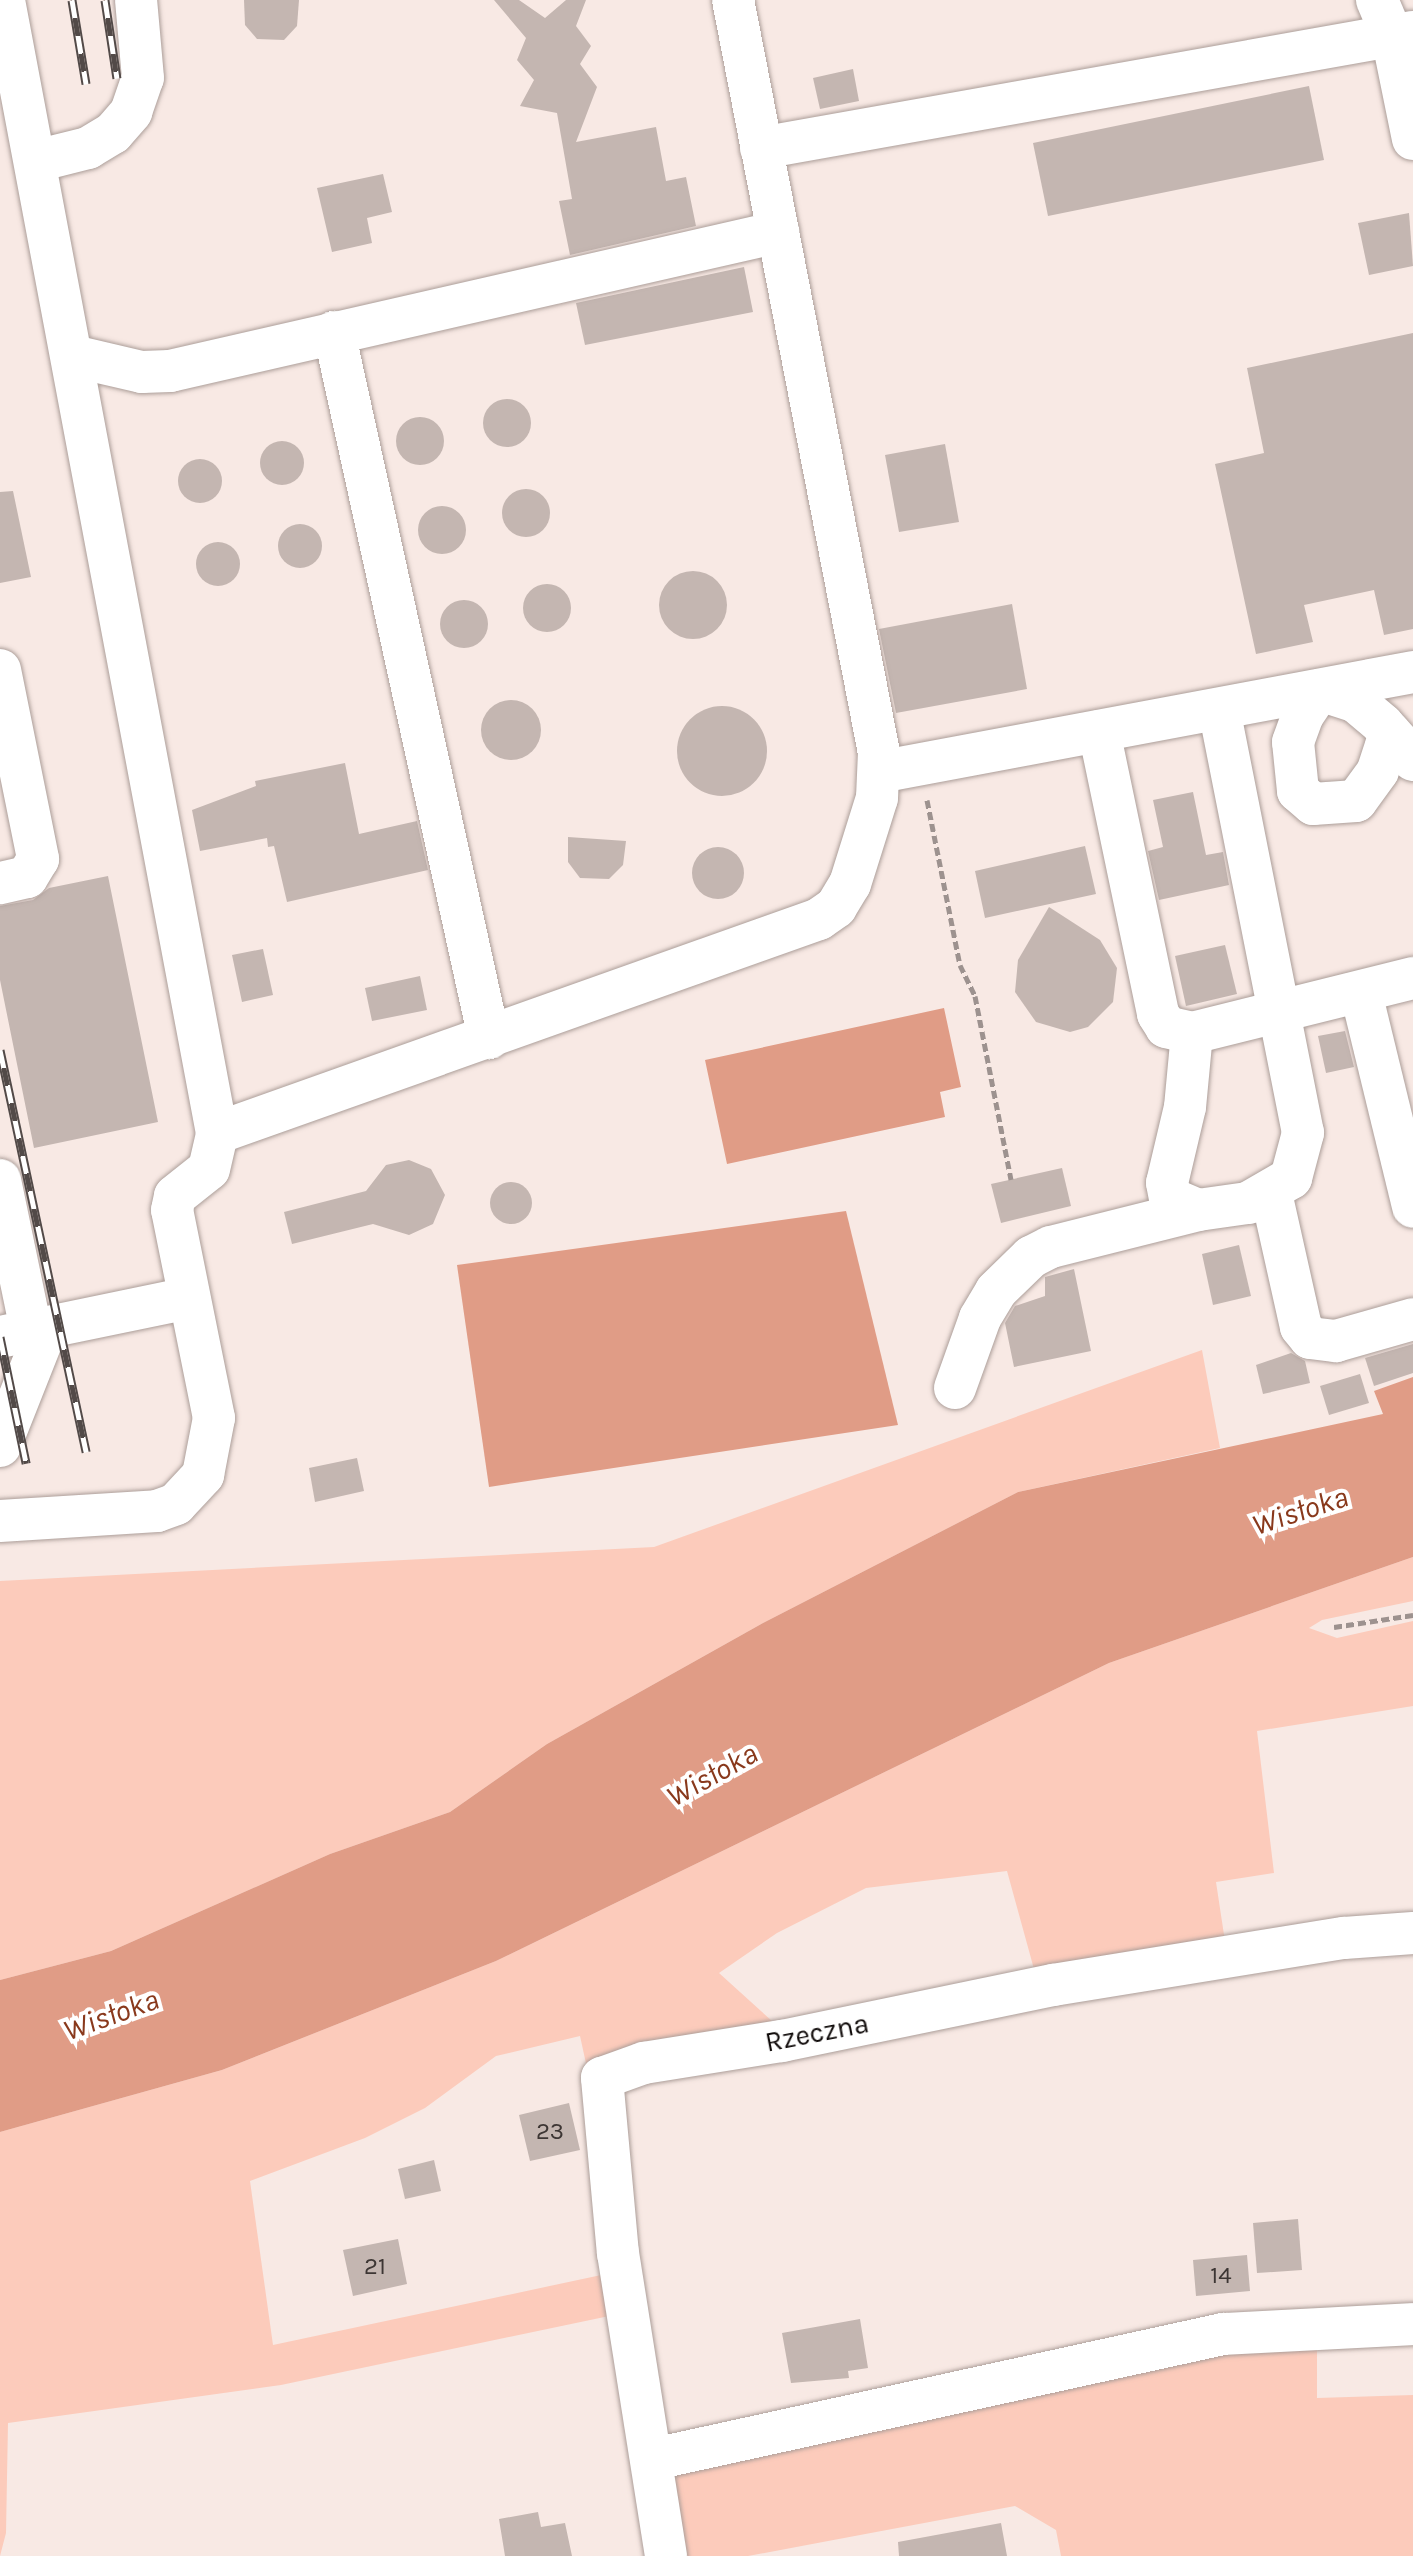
<!DOCTYPE html>
<html>
<head>
<meta charset="utf-8">
<style>
  body { margin:0 }
  #map { position:relative; width:1413px; height:2556px; overflow:hidden; background:#f8e9e4; font-family:Karla,sans-serif }
  div>[style] { position:absolute }
  .green>* { inset:0; background:#fccbbb }
  .water>* { inset:0; background:#e09c86 }
  .building>* { inset:0; background:#c4b6b1 }
  .round { border-radius:50% }
  .path>* { height:5px; margin-top:-2.5px; transform-origin:0; background:repeating-linear-gradient(90deg,#9d928f 0 8px,transparent 0 12px) }
  .roads { filter:drop-shadow(0 0 2px #ac9e99) drop-shadow(0 0 2px #ac9e99) }
  .minor>* { height:42px; margin:-21px; padding:0 21px; transform-origin:21px; border-radius:21px; background:#fff }
  .rail>* { height:9px; margin-top:-4.5px; transform-origin:0; background:repeating-linear-gradient(90deg,#fff 0 18px,#524a48 0 36px); box-sizing:border-box; border-block:2px solid #524a48 }
  span { translate:-50% -50%; white-space:nowrap; text-align:center; line-height:1.15; -webkit-text-stroke:8px #fff; paint-order:stroke }
  .number-label { font-size:24px; color:#3d3634 }
  .number-label span { -webkit-text-stroke-width:0 }
  .street-label { font-size:28px; color:#100b0a }
  .water-label { font-size:30px; color:#89391c; font-style:italic }
</style>
</head>
<body>
<div id="map">
  <div class="green">
    <i style="clip-path:polygon(1202px 1350px,1220px 1448px,1018px 1492px,763px 1623px,547px 1744px,450px 1812px,330px 1854px,111px 1951px,0 1980px,0 1581px,654px 1547px)"></i>
    <i style="clip-path:polygon(1413px 1557px,1413px 1601px,1322px 1620px,1309px 1628px,1337px 1638px,1413px 1621px,1413px 1706px,1257px 1731px,1274px 1873px,1216px 1882px,1226px 1948px,1037px 1980px,1007px 1871px,866px 1888px,777px 1933px,719px 1973px,784px 2032px,587px 2068px,580px 2036px,496px 2056px,425px 2108px,365px 2138px,250px 2181px,273px 2345px,606px 2274px,614px 2315px,281px 2385px,8px 2423px,6px 2533px,0 2556px,0 2132px,222px 2070px,496px 1961px,1109px 1663px)"></i>
    <i style="clip-path:polygon(1317px 2338px,1317px 2398px,1413px 2395px,1413px 2556px,1061px 2556px,1056px 2530px,1015px 2506px,748px 2556px,677px 2556px,666px 2477px,1220px 2345px)"></i>
  </div>
  <div class="water">
    <i style="clip-path:polygon(944px 1008px,961px 1087px,940px 1092px,945px 1117px,727px 1164px,705px 1060px)"></i>
    <i style="clip-path:polygon(846px 1211px,898px 1425px,489px 1487px,457px 1265px)"></i>
    <i style="clip-path:polygon(1413px 1377px,1413px 1557px,1109px 1663px,496px 1961px,222px 2070px,0 2132px,0 1980px,111px 1951px,330px 1854px,450px 1812px,547px 1744px,763px 1623px,1018px 1492px,1383px 1414px,1374px 1391px)"></i>
  </div>
  <div class="building">
    <i style="clip-path:polygon(244px 0,299px 0,297px 26px,284px 40px,257px 39px,245px 25px)"></i>
    <i style="clip-path:polygon(494px 0,519px 0,545px 18px,566px 0,586px 0,576px 26px,591px 46px,580px 64px,597px 87px,576px 142px,656px 127px,666px 181px,686px 177px,696px 226px,570px 255px,559px 201px,572px 199px,557px 113px,520px 106px,534px 80px,517px 60px,526px 38px)"></i>
    <i style="clip-path:polygon(853px 69px,859px 101px,820px 109px,813px 78px)"></i>
    <i style="clip-path:polygon(1309px 86px,1324px 160px,1048px 216px,1033px 143px)"></i>
    <i style="clip-path:polygon(383px 174px,392px 212px,367px 218px,372px 243px,332px 252px,317px 188px)"></i>
    <i style="clip-path:polygon(1409px 213px,1413px 266px,1369px 275px,1358px 223px)"></i>
    <i style="clip-path:polygon(744px 267px,753px 312px,585px 345px,576px 303px)"></i>
    <i style="clip-path:polygon(1413px 333px,1413px 629px,1384px 635px,1374px 590px,1304px 605px,1313px 642px,1256px 654px,1215px 464px,1264px 453px,1247px 368px)"></i>
    <i class="round" style="left:483px;top:399px;width:48px;height:48px"></i>
    <i class="round" style="left:396px;top:417px;width:48px;height:48px"></i>
    <i class="round" style="left:260px;top:441px;width:44px;height:44px"></i>
    <i style="clip-path:polygon(945px 444px,959px 522px,899px 532px,885px 455px)"></i>
    <i class="round" style="left:178px;top:459px;width:44px;height:44px"></i>
    <i class="round" style="left:502px;top:489px;width:48px;height:48px"></i>
    <i style="clip-path:polygon(13px 491px,31px 577px,0 583px,0 492px)"></i>
    <i class="round" style="left:418px;top:506px;width:48px;height:48px"></i>
    <i class="round" style="left:278px;top:524px;width:44px;height:44px"></i>
    <i class="round" style="left:196px;top:542px;width:44px;height:44px"></i>
    <i class="round" style="left:659px;top:571px;width:68px;height:68px"></i>
    <i class="round" style="left:523px;top:584px;width:48px;height:48px"></i>
    <i class="round" style="left:440px;top:600px;width:48px;height:48px"></i>
    <i style="clip-path:polygon(1012px 604px,1027px 689px,896px 713px,879px 629px)"></i>
    <i class="round" style="left:481px;top:700px;width:60px;height:60px"></i>
    <i class="round" style="left:677px;top:706px;width:90px;height:90px"></i>
    <i style="clip-path:polygon(345px 763px,359px 834px,417px 821px,428px 870px,287px 902px,274px 846px,268px 847px,267px 838px,200px 851px,192px 810px,256px 786px,255px 781px)"></i>
    <i style="clip-path:polygon(1193px 792px,1206px 855px,1223px 852px,1229px 885px,1159px 900px,1148px 851px,1163px 847px,1153px 800px)"></i>
    <i style="clip-path:polygon(568px 837px,626px 841px,623px 865px,609px 879px,580px 878px,568px 862px)"></i>
    <i style="clip-path:polygon(1085px 846px,1096px 894px,985px 918px,975px 871px)"></i>
    <i class="round" style="left:692px;top:847px;width:52px;height:52px"></i>
    <i style="clip-path:polygon(108px 876px,158px 1122px,34px 1148px,0 980px,0 906px,33px 900px,49px 888px)"></i>
    <i style="clip-path:polygon(1049px 907px,1100px 940px,1117px 968px,1113px 1002px,1088px 1027px,1070px 1032px,1036px 1022px,1015px 992px,1018px 960px)"></i>
    <i style="clip-path:polygon(1225px 945px,1237px 994px,1186px 1006px,1175px 956px)"></i>
    <i style="clip-path:polygon(263px 949px,273px 995px,242px 1002px,232px 955px)"></i>
    <i style="clip-path:polygon(420px 976px,427px 1010px,372px 1021px,365px 988px)"></i>
    <i style="clip-path:polygon(1345px 1031px,1354px 1067px,1326px 1073px,1318px 1036px)"></i>
    <i style="clip-path:polygon(409px 1160px,431px 1169px,445px 1195px,433px 1224px,409px 1235px,373px 1224px,292px 1244px,284px 1212px,366px 1191px,386px 1165px)"></i>
    <i style="clip-path:polygon(1062px 1168px,1071px 1206px,1001px 1223px,991px 1184px)"></i>
    <i class="round" style="left:490px;top:1182px;width:42px;height:42px"></i>
    <i style="clip-path:polygon(1239px 1245px,1251px 1296px,1213px 1305px,1202px 1254px)"></i>
    <i style="clip-path:polygon(1074px 1269px,1091px 1351px,1014px 1367px,1005px 1323px,1015px 1306px,1045px 1296px,1045px 1277px)"></i>
    <i style="clip-path:polygon(1413px 1344px,1413px 1373px,1374px 1386px,1365px 1358px)"></i>
    <i style="clip-path:polygon(1291px 1353px,1305px 1361px,1310px 1383px,1263px 1394px,1256px 1365px)"></i>
    <i style="clip-path:polygon(1360px 1374px,1369px 1403px,1329px 1415px,1320px 1386px)"></i>
    <i style="clip-path:polygon(357px 1458px,364px 1491px,315px 1502px,309px 1468px)"></i>
    <i style="clip-path:polygon(569px 2103px,580px 2150px,530px 2161px,519px 2115px)"></i>
    <i style="clip-path:polygon(434px 2160px,441px 2191px,405px 2199px,398px 2169px)"></i>
    <i style="clip-path:polygon(1298px 2219px,1302px 2270px,1257px 2273px,1253px 2223px)"></i>
    <i style="clip-path:polygon(398px 2239px,407px 2284px,353px 2296px,343px 2250px)"></i>
    <i style="clip-path:polygon(1247px 2255px,1250px 2291px,1196px 2296px,1193px 2260px)"></i>
    <i style="clip-path:polygon(860px 2319px,868px 2368px,848px 2371px,849px 2378px,791px 2383px,782px 2333px)"></i>
    <i style="clip-path:polygon(538px 2512px,541px 2527px,565px 2523px,572px 2556px,505px 2556px,499px 2519px)"></i>
    <i style="clip-path:polygon(1001px 2523px,1007px 2556px,899px 2556px,898px 2542px)"></i>
  </div>
  <div class="path">
    <i style="left:927px;top:800px;width:168px;rotate:78.7deg"></i>
    <i style="left:960px;top:965px;width:34px;rotate:64deg"></i>
    <i style="left:975px;top:996px;width:187px;rotate:78.9deg"></i>
    <i style="left:1334px;top:1627px;width:80px;rotate:-8.6deg"></i>
  </div>
  <div class="roads">
    <div class="minor">
      <i style="left:1377px;top:0;width:39px;rotate:67deg"></i>
      <i style="left:1392px;top:36px;width:105px;rotate:78.5deg"></i>
      <i style="left:761px;top:148px;width:662px;rotate:-10.09deg"></i>
      <i style="left:36px;top:161px;width:54px;rotate:-14deg"></i>
      <i style="left:88px;top:148px;width:29px;rotate:-31deg"></i>
      <i style="left:113px;top:133px;width:28px;rotate:-49deg"></i>
      <i style="left:131px;top:112px;width:36px;rotate:-71deg"></i>
      <i style="left:143px;top:78px;width:78px;rotate:-95.1deg"></i>
      <i style="left:334px;top:332px;width:723px;rotate:77.62deg"></i>
      <i style="left:73px;top:356px;width:71px;rotate:13.1deg"></i>
      <i style="left:142px;top:372px;width:28px;rotate:-2deg"></i>
      <i style="left:170px;top:371px;width:624px;rotate:-12.88deg"></i>
      <i style="left:0;top:670px;width:193px;rotate:78.6deg"></i>
      <i style="left:38px;top:859px;width:21px;rotate:121deg"></i>
      <i style="left:27px;top:877px;width:28px;rotate:167deg"></i>
      <i style="left:1099px;top:731px;width:289px;rotate:78.2deg"></i>
      <i style="left:1158px;top:1014px;width:15px;rotate:58deg"></i>
      <i style="left:1166px;top:1027px;width:27px;rotate:13deg"></i>
      <i style="left:1192px;top:1033px;width:228px;rotate:-14deg"></i>
      <i style="left:1390px;top:733px;width:40px;rotate:108deg"></i>
      <i style="left:1378px;top:771px;width:37px;rotate:126deg"></i>
      <i style="left:1356px;top:801px;width:43px;rotate:176deg"></i>
      <i style="left:1313px;top:804px;width:20px;rotate:-139deg"></i>
      <i style="left:1298px;top:791px;width:49px;rotate:-95.8deg"></i>
      <i style="left:1293px;top:742px;width:29px;rotate:-70deg"></i>
      <i style="left:1303px;top:715px;width:30px;rotate:-56deg"></i>
      <i style="left:1320px;top:690px;width:38px;rotate:18deg"></i>
      <i style="left:1356px;top:702px;width:35px;rotate:40deg"></i>
      <i style="left:1383px;top:725px;width:36px;rotate:48deg"></i>
      <i style="left:1407px;top:752px;width:10px;rotate:53deg"></i>
      <i style="left:879px;top:772px;width:543px;rotate:-10.61deg"></i>
      <i style="left:1361px;top:993px;width:220px;rotate:76.3deg"></i>
      <i style="left:1192px;top:1033px;width:74px;rotate:95.4deg"></i>
      <i style="left:1185px;top:1107px;width:78px;rotate:103.3deg"></i>
      <i style="left:1167px;top:1183px;width:15px;rotate:79deg"></i>
      <i style="left:1170px;top:1198px;width:30px;rotate:23deg"></i>
      <i style="left:1198px;top:1210px;width:50px;rotate:-8deg"></i>
      <i style="left:1248px;top:1203px;width:50px;rotate:-30.2deg"></i>
      <i style="left:1291px;top:1178px;width:47px;rotate:-75.1deg"></i>
      <i style="left:1303px;top:1133px;width:432px;rotate:-101.2deg"></i>
      <i style="left:217px;top:1133px;width:639px;rotate:-19.57deg"></i>
      <i style="left:819px;top:919px;width:21px;rotate:-35deg"></i>
      <i style="left:836px;top:907px;width:27px;rotate:-59deg"></i>
      <i style="left:850px;top:884px;width:90px;rotate:-72.6deg"></i>
      <i style="left:877px;top:798px;width:45px;rotate:-87.5deg"></i>
      <i style="left:879px;top:753px;width:767px;rotate:-100.97deg"></i>
      <i style="left:0;top:1180px;width:153px;rotate:78.3deg"></i>
      <i style="left:1271px;top:1193px;width:137px;rotate:77.4deg"></i>
      <i style="left:1301px;top:1327px;width:14px;rotate:51deg"></i>
      <i style="left:1310px;top:1338px;width:26px;rotate:7deg"></i>
      <i style="left:1336px;top:1341px;width:80px;rotate:-15.9deg"></i>
      <i style="left:0;top:1337px;width:192px;rotate:-11.7deg"></i>
      <i style="left:955px;top:1388px;width:74px;rotate:-70.3deg"></i>
      <i style="left:980px;top:1318px;width:31px;rotate:-59deg"></i>
      <i style="left:996px;top:1291px;width:49px;rotate:-44.2deg"></i>
      <i style="left:1031px;top:1257px;width:22px;rotate:-27deg"></i>
      <i style="left:1051px;top:1247px;width:152px;rotate:-14.1deg"></i>
      <i style="left:0;top:1446px;width:128px;rotate:-68.4deg"></i>
      <i style="left:0;top:1521px;width:157px;rotate:-3.6deg"></i>
      <i style="left:157px;top:1511px;width:20px;rotate:-20deg"></i>
      <i style="left:176px;top:1504px;width:40px;rotate:-47deg"></i>
      <i style="left:203px;top:1475px;width:58px;rotate:-79.1deg"></i>
      <i style="left:214px;top:1418px;width:212px;rotate:-101.4deg"></i>
      <i style="left:172px;top:1210px;width:14px;rotate:-78deg"></i>
      <i style="left:175px;top:1196px;width:43px;rotate:-38.5deg"></i>
      <i style="left:209px;top:1169px;width:37px;rotate:-77deg"></i>
      <i style="left:217px;top:1133px;width:1153px;rotate:-100.65deg"></i>
      <i style="left:654px;top:2459px;width:583px;rotate:-12.39deg"></i>
      <i style="left:1223px;top:2334px;width:190px;rotate:-3deg"></i>
      <i style="left:666px;top:2556px;width:306px;rotate:-99deg"></i>
      <i style="left:618px;top:2254px;width:177px;rotate:-95.2deg"></i>
      <i style="left:602px;top:2078px;width:45px;rotate:-19.7deg"></i>
      <i style="left:644px;top:2063px;width:140px;rotate:-9.1deg"></i>
      <i style="left:782px;top:2041px;width:277px;rotate:-11.7deg"></i>
      <i style="left:1053px;top:1985px;width:295px;rotate:-9.2deg"></i>
      <i style="left:1344px;top:1938px;width:69px;rotate:-4.1deg"></i>
    </div>
  </div>
  <div class="rail">
    <i style="left:72px;top:0;width:85px;rotate:80.5deg"></i>
    <i style="left:105px;top:0;width:79px;rotate:81.3deg"></i>
    <i style="left:0;top:1050px;width:411px;rotate:77.9deg"></i>
    <i style="left:0;top:1337px;width:129px;rotate:78.3deg"></i>
  </div>
  <div class="number-label">
    <span style="left:550px;top:2132px">23</span>
    <span style="left:375px;top:2267px">21</span>
    <span style="left:1221px;top:2276px">14</span>
  </div>
  <div class="street-label">
    <span style="left:817px;top:2033px;rotate:-11deg">Rzeczna</span>
  </div>
  <div class="water-label">
    <span style="left:1300px;top:1511px;rotate:-18deg">Wisłoka</span>
    <span style="left:712px;top:1775px;rotate:-29deg">Wisłoka</span>
    <span style="left:111px;top:2015px;rotate:-20deg">Wisłoka</span>
  </div>
</div>
</body>
</html>
